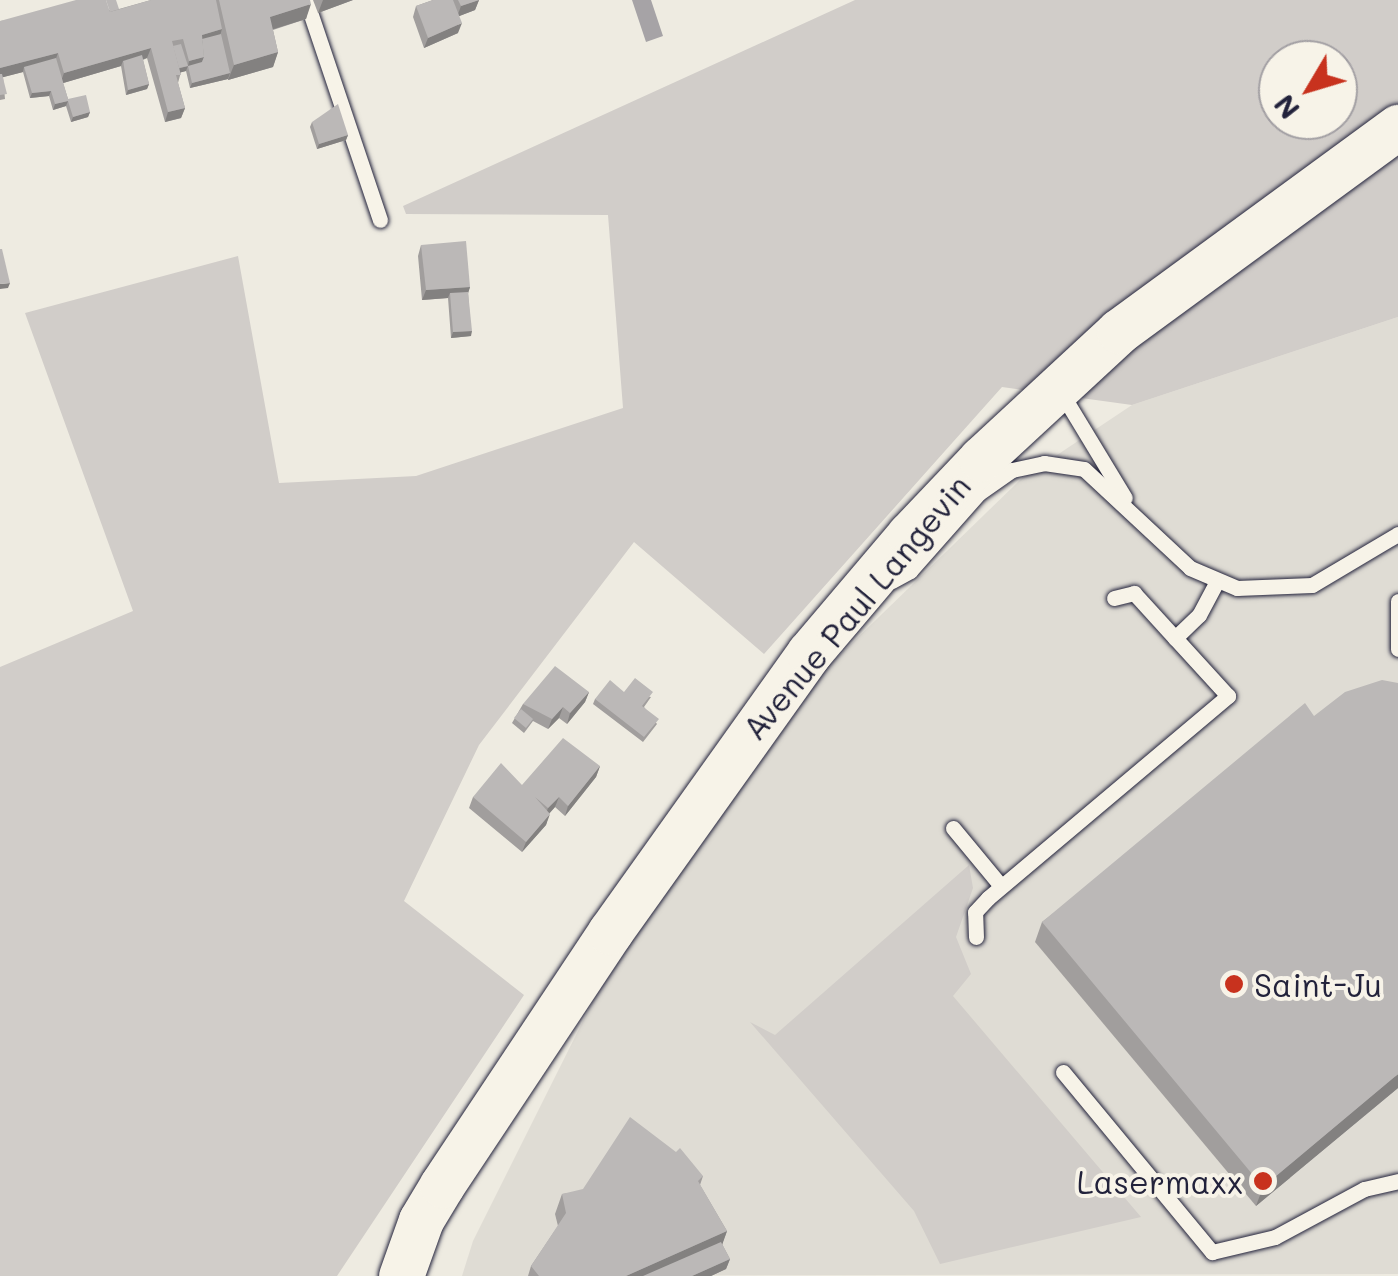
<!DOCTYPE html>
<html>
<head>
<meta charset="utf-8">
<style>
  body { margin:0 }
  #map { position:relative; width:1398px; height:1276px; overflow:hidden; background:#eeebe1; font-family:Mali,sans-serif }
  div>[style] { position:absolute }
  .built>* { inset:0; background:#dfdcd4 }
  .green>* { inset:0; background:#d1cdc9 }
  .water>* { inset:0; background:#a6a3a6 }
  .roads { filter:drop-shadow(0 0 2px #22223b) drop-shadow(0 0 2px #22223b) }
  .lane>* { height:15px; margin:-7.5px; padding:0 7.5px; transform-origin:7.5px; border-radius:7.5px; background:#f7f3e8 }
  .secondary>* { height:45px; margin:-22.5px; padding:0 22.5px; transform-origin:22.5px; border-radius:22.5px; background:#f7f3e8 }
  .wall>* { inset:0; background:#a19e9d }
  .shaded-wall>* { inset:0; background:#838180 }
  .building>* { inset:0; background:#bbb8b7 }
  .dots>* { width:28px; height:28px; translate:-50% -50%; box-sizing:border-box; border:5px solid #f7f3e8; border-radius:50% }
  span { translate:-50% -50%; white-space:nowrap; text-align:center; line-height:1.15; -webkit-text-stroke:8px #f7f3e8; paint-order:stroke }
  .street-label { font-size:32px; color:#22223b }
  .poi-label { font-size:32px; color:#22223b }
  .left { translate:0 -50%; text-align:left }
  .right { translate:-100% -50%; text-align:right }
  .north { position:absolute; left:1258px; top:40px; width:100px; height:100px; box-sizing:border-box; background:#f7f3e8; border:2px solid #a29fa3; border-radius:50%; rotate:232deg; font-size:28px; font-weight:700; line-height:40px; text-align:center; color:#22223b }
  .north::after { content:''; display:block; margin:auto; width:35px; height:45px; background:#c8321e; clip-path:polygon(50% 0,100% 100%,50% 72%,0 100%) }
</style>
</head>
<body>
<div id="map">
  <div class="built">
    <i style="clip-path:polygon(1398px 317px,1398px 1274px,462px 1276px,473px 1241px,598px 991px,813px 681px,1021px 479px,1132px 405px)"></i>
  </div>
  <div class="green">
    <i style="clip-path:polygon(evenodd,855px 0,1398px 0,1398px 317px,1132px 405px,1002px 387px,764px 654px,634px 542px,479px 745px,404px 901px,524px 995px,337px 1276px,0 1276px,0 667px,133px 611px,25px 313px,238px 256px,279px 483px,416px 476px,623px 408px,608px 215px,406px 214px,403px 206px,855px 0,1278px 60px,1338px 60px,1338px 120px,1278px 120px,1278px 60px)"></i>
    <i style="clip-path:polygon(969px 865px,973px 888px,956px 937px,971px 974px,953px 996px,1141px 1217px,940px 1264px,914px 1211px,750px 1022px,775px 1035px)"></i>
  </div>
  <div class="water">
    <i style="clip-path:polygon(632px 0,651px 0,663px 36px,646px 42px)"></i>
  </div>
  <div class="roads">
    <div class="lane">
      <i style="left:306px;top:0;width:232px;rotate:71.4deg"></i>
      <i style="left:1059px;top:389px;width:127px;rotate:58.8deg"></i>
      <i style="left:892px;top:581px;width:21px;rotate:-29deg"></i>
      <i style="left:910px;top:571px;width:104px;rotate:-48.5deg"></i>
      <i style="left:979px;top:493px;width:40px;rotate:-34.9deg"></i>
      <i style="left:1012px;top:470px;width:33px;rotate:-12deg"></i>
      <i style="left:1044px;top:463px;width:40px;rotate:8.5deg"></i>
      <i style="left:1084px;top:469px;width:145px;rotate:43deg"></i>
      <i style="left:1190px;top:568px;width:51px;rotate:23.1deg"></i>
      <i style="left:1237px;top:588px;width:75px;rotate:-2.3deg"></i>
      <i style="left:1312px;top:585px;width:100px;rotate:-30.7deg"></i>
      <i style="left:1114px;top:598px;width:21px;rotate:-14deg"></i>
      <i style="left:1134px;top:593px;width:61px;rotate:47.7deg"></i>
      <i style="left:1398px;top:601px;width:48px;rotate:90deg"></i>
      <i style="left:953px;top:828px;width:75px;rotate:50.4deg"></i>
      <i style="left:976px;top:937px;width:25px;rotate:-92deg"></i>
      <i style="left:975px;top:912px;width:19px;rotate:-47deg"></i>
      <i style="left:988px;top:898px;width:314px;rotate:-40.1deg"></i>
      <i style="left:1228px;top:696px;width:79px;rotate:-132.4deg"></i>
      <i style="left:1175px;top:638px;width:33px;rotate:-44deg"></i>
      <i style="left:1199px;top:615px;width:36px;rotate:-62deg"></i>
      <i style="left:1063px;top:1072px;width:234px;rotate:50.4deg"></i>
      <i style="left:1212px;top:1252px;width:65px;rotate:-13.4deg"></i>
      <i style="left:1275px;top:1237px;width:101px;rotate:-28.3deg"></i>
      <i style="left:1364px;top:1189px;width:35px;rotate:-13deg"></i>
    </div>
    <div class="secondary">
      <i style="left:401px;top:1276px;width:59px;rotate:-70.3deg"></i>
      <i style="left:421px;top:1220px;width:41px;rotate:-59deg"></i>
      <i style="left:442px;top:1185px;width:304px;rotate:-56.4deg"></i>
      <i style="left:610px;top:932px;width:343px;rotate:-54.5deg"></i>
      <i style="left:809px;top:653px;width:155px;rotate:-49.7deg"></i>
      <i style="left:909px;top:535px;width:105px;rotate:-46.5deg"></i>
      <i style="left:981px;top:459px;width:188px;rotate:-42.8deg"></i>
      <i style="left:1119px;top:331px;width:346px;rotate:-36.2deg"></i>
    </div>
  </div>
  <div class="wall">
    <i style="clip-path:polygon(151px 0,310px 0,306px 19px,273px 30px,278px 52px,273px 67px,228px 80px,228px 79px,190px 88px,186px 71px,181px 72px,178px 83px,185px 108px,181px 118px,165px 122px,147px 58px,143px 60px,149px 84px,147px 89px,126px 95px,121px 66px,63px 83px,68px 99px,90px 112px,88px 117px,71px 122px,66px 106px,53px 110px,49px 96px,30px 98px,23px 72px,3px 77px,5px 99px,0 100px,0 21px,119px 9px)"></i>
    <i style="clip-path:polygon(313px 0,353px 0,318px 13px)"></i>
    <i style="clip-path:polygon(433px 0,479px 0,475px 10px,459px 16px,458px 33px,424px 48px,413px 17px,416px 6px)"></i>
    <i style="clip-path:polygon(312px 122px,348px 135px,346px 140px,317px 149px,310px 127px)"></i>
    <i style="clip-path:polygon(421px 245px,470px 287px,468px 292px,471px 336px,451px 338px,448px 298px,422px 300px,418px 256px)"></i>
    <i style="clip-path:polygon(589px 692px,585px 702px,567px 724px,559px 718px,548px 729px,533px 721px,524px 733px,512px 723px,523px 704px)"></i>
    <i style="clip-path:polygon(624px 692px,651px 697px,644px 707px,657px 724px,643px 742px,593px 704px,595px 699px)"></i>
    <i style="clip-path:polygon(1314px 716px,1398px 1088px,1256px 1206px,1035px 942px,1042px 922px)"></i>
    <i style="clip-path:polygon(600px 766px,596px 777px,565px 816px,555px 807px,549px 814px,546px 825px,522px 852px,469px 808px,473px 797px)"></i>
    <i style="clip-path:polygon(703px 1176px,700px 1185px,727px 1231px,722px 1244px,730px 1259px,726px 1269px,711px 1276px,528px 1276px,531px 1266px,558px 1226px,555px 1214px,562px 1194px)"></i>
  </div>
  <div class="shaded-wall">
    <i style="clip-path:polygon(323px 0,353px 0,318px 13px)"></i>
    <i style="clip-path:polygon(479px 0,475px 10px,457px 17px,461px 6px)"></i>
    <i style="clip-path:polygon(311px 4px,306px 19px,264px 32px,270px 17px)"></i>
    <i style="clip-path:polygon(462px 23px,458px 33px,424px 48px,428px 38px)"></i>
    <i style="clip-path:polygon(222px 29px,219px 39px,200px 44px,202px 35px)"></i>
    <i style="clip-path:polygon(151px 48px,147px 58px,124px 65px,123px 61px,121px 66px,60px 84px,64px 73px)"></i>
    <i style="clip-path:polygon(278px 52px,273px 67px,228px 80px,234px 65px)"></i>
    <i style="clip-path:polygon(58px 53px,54px 64px,24px 67px,23px 72px,0 78px,0 68px)"></i>
    <i style="clip-path:polygon(204px 57px,200px 67px,188px 66px,186px 71px,175px 74px,177px 69px,188px 66px,189px 61px)"></i>
    <i style="clip-path:polygon(230px 73px,228px 79px,190px 88px,192px 83px)"></i>
    <i style="clip-path:polygon(149px 84px,147px 89px,126px 95px,128px 90px)"></i>
    <i style="clip-path:polygon(51px 91px,49px 96px,30px 98px,32px 93px)"></i>
    <i style="clip-path:polygon(68px 101px,66px 106px,53px 110px,55px 104px)"></i>
    <i style="clip-path:polygon(185px 108px,181px 118px,165px 122px,168px 112px)"></i>
    <i style="clip-path:polygon(90px 112px,88px 117px,71px 122px,73px 117px)"></i>
    <i style="clip-path:polygon(348px 135px,346px 140px,317px 149px,319px 144px)"></i>
    <i style="clip-path:polygon(10px 283px,8px 288px,0 289px,0 284px)"></i>
    <i style="clip-path:polygon(470px 287px,467px 297px,450px 293px,448px 298px,422px 300px,426px 290px)"></i>
    <i style="clip-path:polygon(472px 331px,471px 336px,451px 338px,453px 332px)"></i>
    <i style="clip-path:polygon(589px 692px,585px 702px,567px 724px,570px 713px)"></i>
    <i style="clip-path:polygon(563px 707px,559px 718px,548px 729px,552px 719px)"></i>
    <i style="clip-path:polygon(600px 766px,596px 777px,565px 816px,568px 806px)"></i>
    <i style="clip-path:polygon(559px 797px,555px 807px,544px 819px,548px 808px)"></i>
    <i style="clip-path:polygon(550px 814px,546px 825px,522px 852px,526px 842px)"></i>
    <i style="clip-path:polygon(1398px 1074px,1398px 1088px,1256px 1206px,1263px 1187px)"></i>
    <i style="clip-path:polygon(727px 1231px,720px 1251px,663px 1276px,626px 1276px)"></i>
    <i style="clip-path:polygon(730px 1259px,726px 1269px,711px 1276px,692px 1276px)"></i>
  </div>
  <div class="building">
    <i style="clip-path:polygon(76px 0,106px 0,110px 12px,151px 0,216px 0,222px 29px,202px 35px,204px 57px,189px 61px,183px 39px,172px 41px,181px 75px,176px 75px,185px 108px,168px 112px,151px 48px,64px 73px,58px 53px,0 68px,0 21px)"></i>
    <i style="clip-path:polygon(106px 0,116px 0,119px 9px,110px 12px)"></i>
    <i style="clip-path:polygon(219px 0,310px 0,311px 4px,270px 17px,278px 52px,234px 65px)"></i>
    <i style="clip-path:polygon(433px 0,453px 0,462px 23px,428px 38px,416px 6px)"></i>
    <i style="clip-path:polygon(458px 0,479px 0,461px 6px)"></i>
    <i style="clip-path:polygon(221px 34px,230px 73px,192px 83px,188px 66px,202px 62px,204px 57px,202px 39px)"></i>
    <i style="clip-path:polygon(181px 44px,188px 66px,179px 68px,173px 46px)"></i>
    <i style="clip-path:polygon(142px 55px,149px 84px,128px 90px,123px 61px)"></i>
    <i style="clip-path:polygon(56px 58px,68px 99px,86px 95px,90px 112px,73px 117px,68px 101px,55px 104px,51px 91px,32px 93px,24px 67px)"></i>
    <i style="clip-path:polygon(0 74px,2px 74px,7px 94px,0 95px)"></i>
    <i style="clip-path:polygon(338px 104px,348px 135px,319px 144px,312px 122px)"></i>
    <i style="clip-path:polygon(466px 241px,470px 287px,426px 290px,421px 245px)"></i>
    <i style="clip-path:polygon(0 249px,2px 249px,10px 283px,0 284px)"></i>
    <i style="clip-path:polygon(468px 292px,472px 331px,453px 332px,450px 293px)"></i>
    <i style="clip-path:polygon(555px 666px,589px 692px,570px 713px,563px 707px,552px 719px,523px 704px)"></i>
    <i style="clip-path:polygon(635px 678px,653px 692px,642px 706px,659px 719px,644px 737px,595px 699px,610px 680px,624px 692px)"></i>
    <i style="clip-path:polygon(1382px 680px,1398px 683px,1398px 1074px,1263px 1187px,1042px 922px,1305px 703px,1314px 716px,1345px 692px)"></i>
    <i style="clip-path:polygon(521px 709px,533px 719px,526px 728px,514px 718px)"></i>
    <i style="clip-path:polygon(563px 738px,600px 766px,568px 806px,559px 797px,548px 808px,535px 797px,550px 814px,526px 842px,473px 797px,501px 763px,522px 785px)"></i>
    <i style="clip-path:polygon(630px 1117px,676px 1152px,680px 1148px,703px 1176px,698px 1181px,727px 1231px,626px 1276px,539px 1276px,531px 1266px,566px 1213px,562px 1194px,583px 1189px)"></i>
    <i style="clip-path:polygon(721px 1242px,730px 1259px,692px 1276px,643px 1276px)"></i>
  </div>
  <div class="dots">
    <i style="left:1234px;top:984px;background:#c8321e"></i>
    <i style="left:1263px;top:1181px;background:#c8321e"></i>
  </div>
  <div class="street-label">
    <span style="left:856px;top:607px;rotate:-50deg">Avenue Paul Langevin</span>
  </div>
  <div class="poi-label">
    <span class="left" style="left:1254px;top:984px">Saint-Ju</span>
    <span class="right" style="left:1243px;top:1181px">Lasermaxx</span>
  </div>
  <div class="north">N</div>
</div>
</body>
</html>
